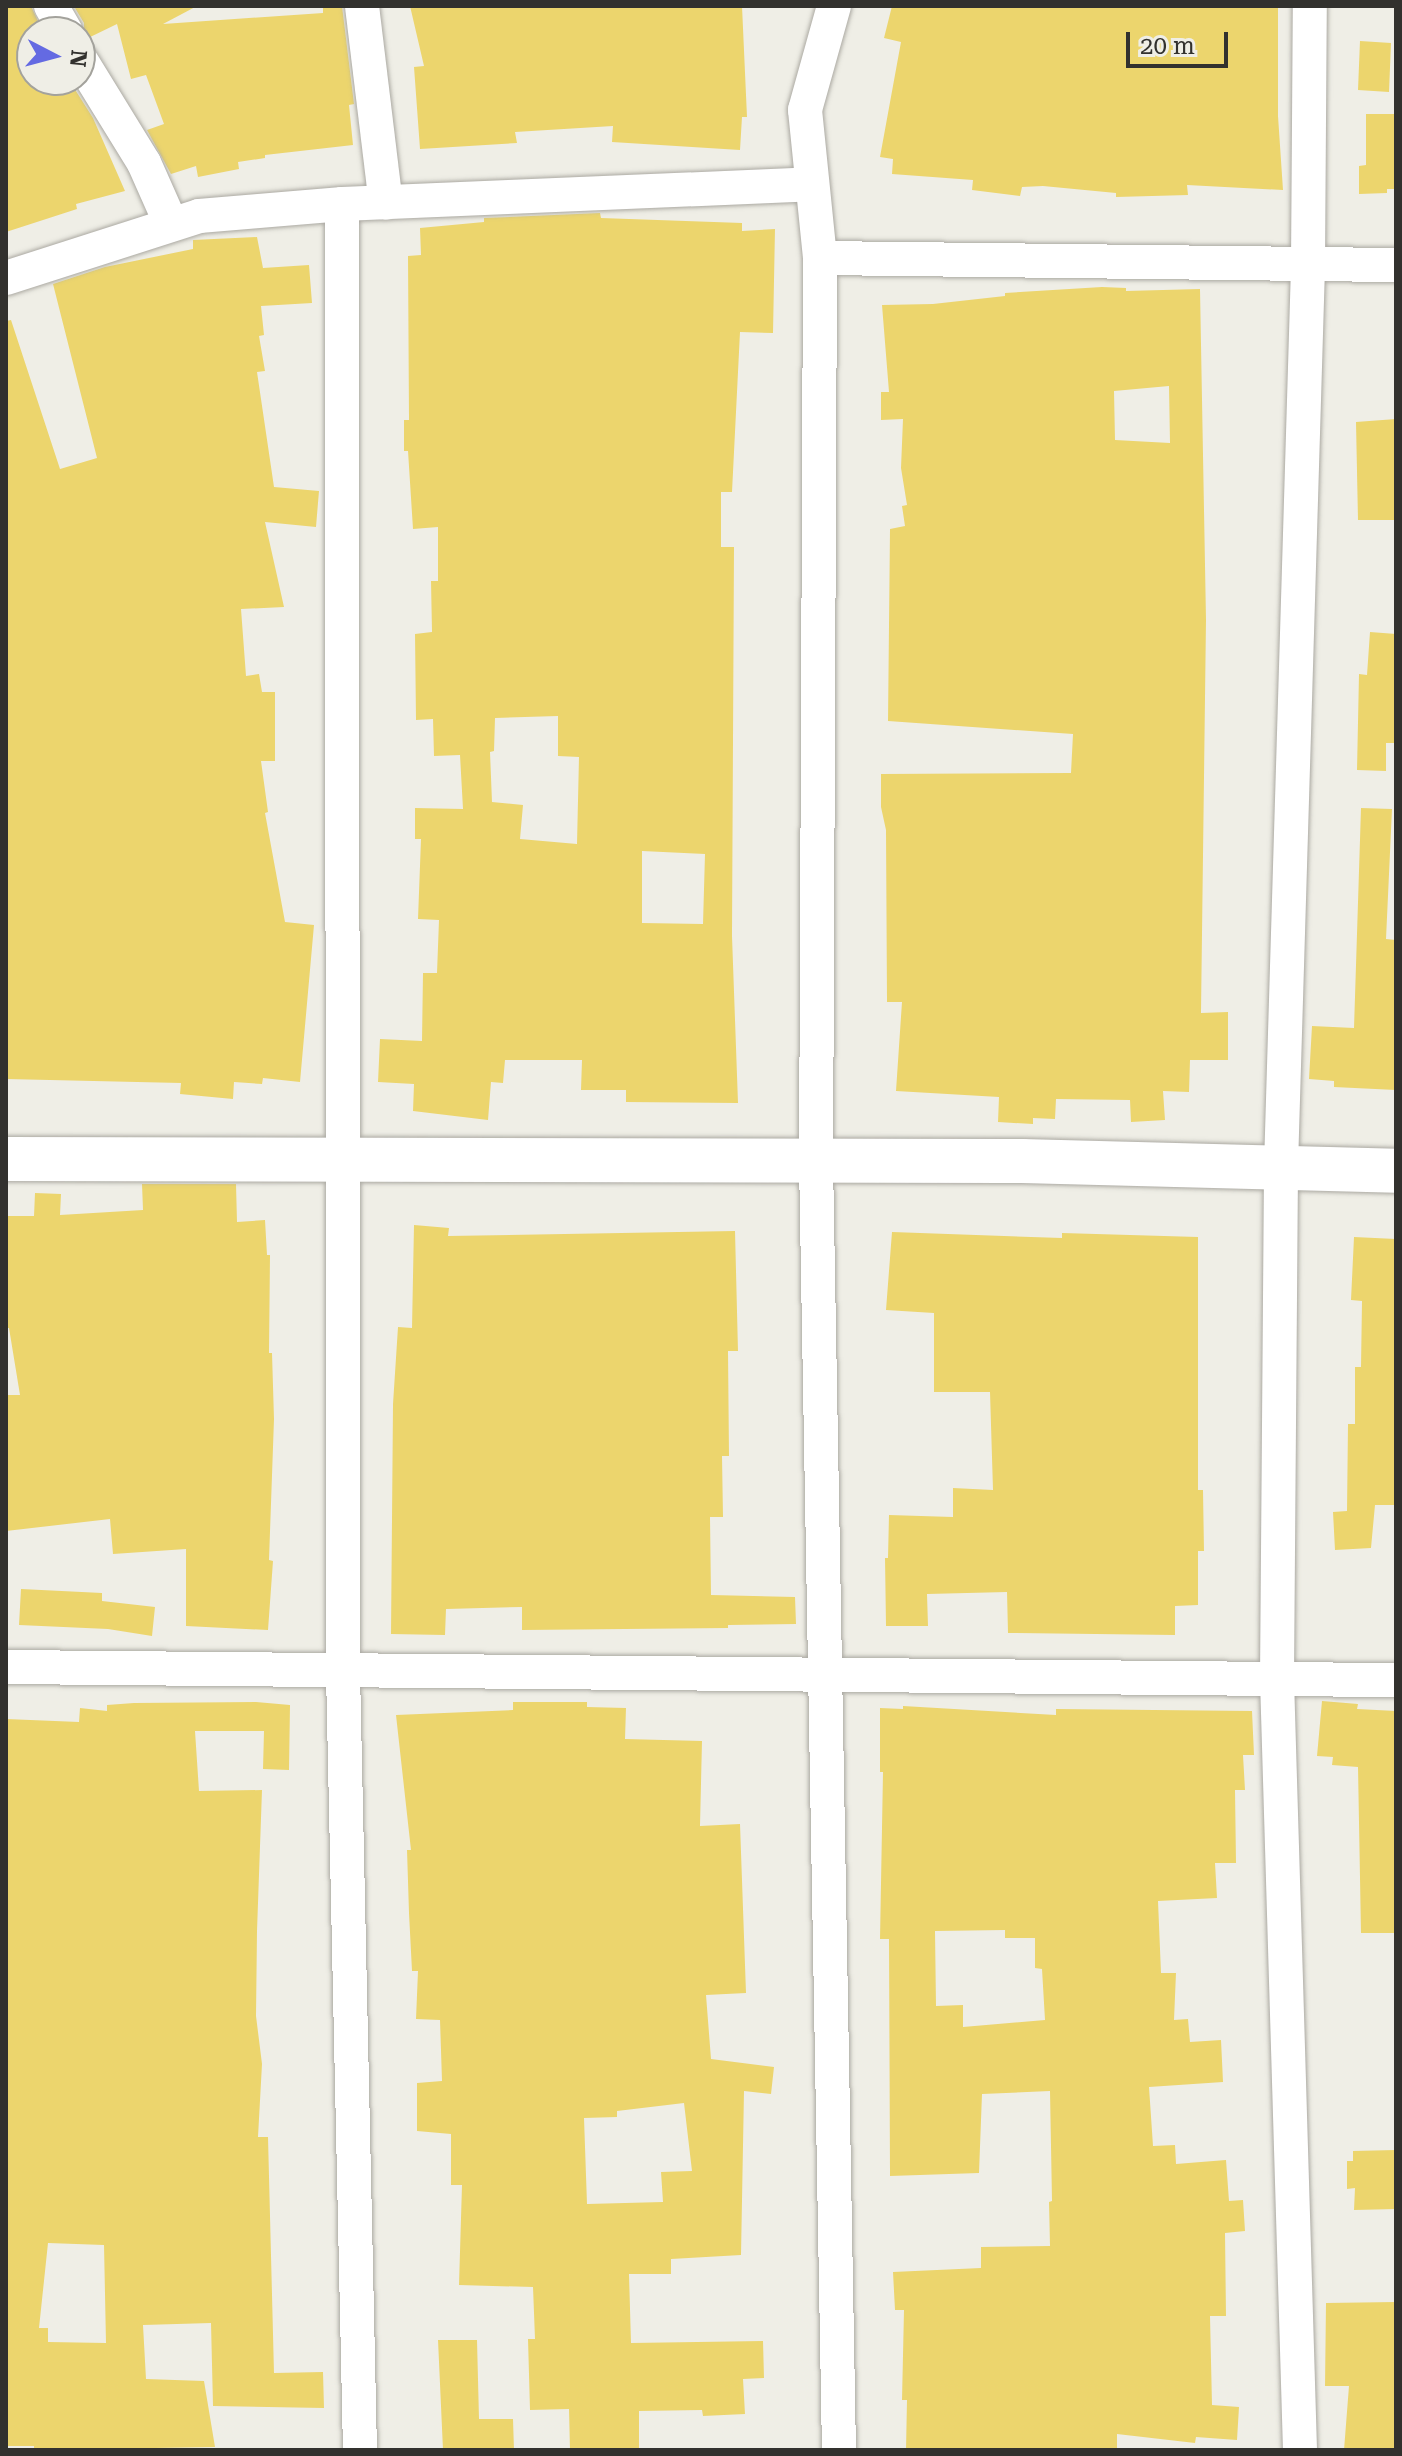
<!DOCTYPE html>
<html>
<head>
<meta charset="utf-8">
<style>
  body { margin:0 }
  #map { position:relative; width:1402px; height:2456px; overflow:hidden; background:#efeee6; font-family:"Roboto Serif",serif }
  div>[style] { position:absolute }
  .building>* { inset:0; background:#ecd56d }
  .roads { filter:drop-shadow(0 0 2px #aba9a2) drop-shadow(0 0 2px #aba9a2) }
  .minor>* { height:34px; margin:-17px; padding:0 17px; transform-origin:17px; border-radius:17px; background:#fff }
  .secondary>* { height:44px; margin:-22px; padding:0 22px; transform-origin:22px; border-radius:22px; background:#fff }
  span { translate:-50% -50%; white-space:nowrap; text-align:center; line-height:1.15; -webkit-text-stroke:7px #efeee6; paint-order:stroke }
  .frame { position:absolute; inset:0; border:8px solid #32312e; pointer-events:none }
  .north { position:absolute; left:16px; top:16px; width:80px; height:80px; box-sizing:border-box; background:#efeee6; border:2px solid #a3a29c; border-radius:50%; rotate:96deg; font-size:22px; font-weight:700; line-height:32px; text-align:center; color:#32312e }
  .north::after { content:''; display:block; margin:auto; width:28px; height:36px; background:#646ae2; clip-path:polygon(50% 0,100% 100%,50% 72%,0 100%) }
  .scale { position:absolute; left:1126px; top:32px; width:102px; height:36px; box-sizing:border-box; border:4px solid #32312e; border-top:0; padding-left:10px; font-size:24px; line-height:28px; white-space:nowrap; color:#32312e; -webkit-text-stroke:6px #efeee6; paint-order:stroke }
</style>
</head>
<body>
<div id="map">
  <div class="building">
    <i style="clip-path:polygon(6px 6px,31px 6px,43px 32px,32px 32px,32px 80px,69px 80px,93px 118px,125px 191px,76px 204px,77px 209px,6px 232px)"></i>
    <i style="clip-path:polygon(79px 6px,197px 6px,163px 24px,323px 13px,323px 6px,342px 6px,354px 104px,349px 105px,353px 145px,265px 155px,265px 158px,238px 162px,239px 169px,198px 177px,196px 166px,171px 174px,147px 130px,164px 124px,146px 75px,131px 79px,117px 24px,84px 40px,84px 23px,75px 8px)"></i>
    <i style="clip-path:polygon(410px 6px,742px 6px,747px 117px,742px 117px,740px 150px,612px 142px,613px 126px,515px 132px,517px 143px,420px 149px,414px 67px,424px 66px)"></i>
    <i style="clip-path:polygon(892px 6px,1278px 6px,1278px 116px,1283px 190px,1187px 185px,1188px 195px,1116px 197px,1116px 193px,1043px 186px,1022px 187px,1020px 196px,972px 190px,973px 180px,892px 174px,893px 159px,880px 157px,901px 42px,884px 38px)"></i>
    <i style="clip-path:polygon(1360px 41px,1391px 43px,1389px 92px,1358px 90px)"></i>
    <i style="clip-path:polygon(1366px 114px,1396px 114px,1396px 189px,1387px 189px,1387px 193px,1359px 194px,1359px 166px,1366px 165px)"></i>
    <i style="clip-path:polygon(evenodd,600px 213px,601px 218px,742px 223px,742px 231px,775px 229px,773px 333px,740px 332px,732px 492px,721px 492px,721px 547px,734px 547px,732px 936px,738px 1103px,626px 1102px,626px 1090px,581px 1090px,582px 1060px,505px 1060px,503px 1083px,491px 1082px,488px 1120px,413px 1111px,414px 1084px,378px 1082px,380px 1039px,422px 1041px,423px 973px,437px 973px,439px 920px,418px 919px,421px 839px,415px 839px,415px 808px,463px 809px,460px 755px,434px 756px,433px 719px,416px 720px,415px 634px,432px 632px,431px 581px,438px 581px,438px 527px,413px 529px,408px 451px,404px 451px,404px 420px,409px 420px,408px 256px,421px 255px,420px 228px,484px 222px,484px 218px,600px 213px,558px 716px,558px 756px,579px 757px,577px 844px,520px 839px,523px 805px,492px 802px,490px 752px,494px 751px,495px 718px,558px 716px,600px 213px,642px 851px,705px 854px,703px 924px,642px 923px,642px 851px)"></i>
    <i style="clip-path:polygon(257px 237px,263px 268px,309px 265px,312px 303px,261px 306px,264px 335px,259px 336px,265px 371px,257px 372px,274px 487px,319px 491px,316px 527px,265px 522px,284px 607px,241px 609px,246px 676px,259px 674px,262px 692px,275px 692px,275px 761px,261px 761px,268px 812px,265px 813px,285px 922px,314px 925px,300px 1082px,263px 1078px,262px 1084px,234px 1082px,233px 1099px,180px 1094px,181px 1083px,6px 1079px,6px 321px,11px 320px,60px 469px,97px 458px,53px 284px,105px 267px,193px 249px,193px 240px)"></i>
    <i style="clip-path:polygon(evenodd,1102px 287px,1126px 288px,1126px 291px,1200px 289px,1206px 620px,1201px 1013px,1228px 1012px,1228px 1060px,1190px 1060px,1189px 1092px,1163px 1091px,1165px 1120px,1131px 1122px,1130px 1100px,1056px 1099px,1055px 1119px,1033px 1118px,1033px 1124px,998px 1122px,999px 1097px,896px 1091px,902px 1002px,887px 1002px,886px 830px,881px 807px,881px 774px,1071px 773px,1073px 734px,888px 721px,890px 529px,905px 526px,902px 506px,907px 505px,901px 468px,903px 419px,881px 420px,881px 392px,889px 392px,882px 305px,933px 304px,1005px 296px,1005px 293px,1102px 287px,1169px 386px,1170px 443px,1115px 440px,1114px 391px,1169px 386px)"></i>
    <i style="clip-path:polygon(1396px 419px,1396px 520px,1358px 520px,1356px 422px)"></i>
    <i style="clip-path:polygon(1370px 632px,1396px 634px,1396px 743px,1386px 743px,1386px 771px,1357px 770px,1359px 674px,1367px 675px)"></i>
    <i style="clip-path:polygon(1361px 808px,1392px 809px,1386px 939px,1396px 940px,1396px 1090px,1334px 1087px,1334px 1081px,1309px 1079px,1312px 1026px,1354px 1028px)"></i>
    <i style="clip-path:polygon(142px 1184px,236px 1184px,237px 1222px,265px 1220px,267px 1255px,270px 1255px,269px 1353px,272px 1353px,274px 1419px,269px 1560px,273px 1561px,268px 1630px,186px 1626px,186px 1549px,113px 1554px,110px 1519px,6px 1531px,6px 1395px,20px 1395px,9px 1328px,6px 1328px,6px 1216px,34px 1216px,35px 1193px,61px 1194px,60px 1215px,143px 1210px)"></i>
    <i style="clip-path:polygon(414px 1225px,449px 1228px,448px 1236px,735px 1231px,738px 1351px,728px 1351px,729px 1456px,722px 1456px,723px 1517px,710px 1517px,711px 1595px,795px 1597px,796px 1624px,728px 1625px,728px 1628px,522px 1630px,522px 1607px,446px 1609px,445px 1635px,391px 1634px,393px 1404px,398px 1327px,412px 1328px)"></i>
    <i style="clip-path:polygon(892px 1232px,1062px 1238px,1062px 1233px,1198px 1237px,1198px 1490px,1203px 1490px,1204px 1551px,1198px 1551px,1198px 1605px,1175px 1606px,1175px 1635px,1008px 1633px,1007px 1592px,927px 1594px,928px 1626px,886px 1626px,885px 1558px,888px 1558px,889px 1515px,953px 1517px,953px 1488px,993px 1490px,990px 1392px,934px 1392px,934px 1313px,886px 1310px)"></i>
    <i style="clip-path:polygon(1354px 1237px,1396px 1239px,1395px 1505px,1375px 1505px,1371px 1548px,1335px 1550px,1333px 1512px,1347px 1511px,1348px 1424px,1355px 1424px,1355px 1367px,1361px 1367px,1362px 1301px,1351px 1300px)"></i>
    <i style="clip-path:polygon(21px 1589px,102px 1593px,102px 1601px,155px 1607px,152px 1636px,108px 1629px,19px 1625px)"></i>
    <i style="clip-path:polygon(1322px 1701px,1358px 1704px,1357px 1709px,1396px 1711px,1396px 1933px,1361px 1933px,1358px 1767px,1332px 1765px,1333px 1757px,1317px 1756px)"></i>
    <i style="clip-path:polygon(evenodd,256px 1702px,290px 1705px,289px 1770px,263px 1769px,264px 1731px,195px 1731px,199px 1791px,262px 1790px,257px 1931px,256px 2016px,262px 2064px,258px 2137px,268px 2137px,274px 2373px,323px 2372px,324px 2408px,213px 2406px,211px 2323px,143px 2325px,146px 2379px,204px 2381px,215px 2447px,34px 2450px,34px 2446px,6px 2446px,6px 1719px,79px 1722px,80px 1708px,107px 1711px,107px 1705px,134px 1703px,256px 1702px,48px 2243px,104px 2245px,106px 2343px,48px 2342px,48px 2328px,39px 2328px,48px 2243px)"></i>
    <i style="clip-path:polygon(evenodd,513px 1702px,587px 1702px,587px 1707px,626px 1708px,625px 1739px,702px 1741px,700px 1826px,740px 1824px,746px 1993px,706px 1995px,711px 2059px,774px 2067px,771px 2094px,744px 2091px,741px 2255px,671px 2259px,671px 2274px,629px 2274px,631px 2343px,763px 2341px,764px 2378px,743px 2379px,745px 2414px,703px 2416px,702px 2410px,639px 2411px,639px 2450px,570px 2450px,569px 2409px,530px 2410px,528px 2339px,535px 2339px,533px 2287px,459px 2285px,462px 2185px,451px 2185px,451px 2134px,417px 2131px,417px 2083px,442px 2081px,440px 2020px,416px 2019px,418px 1971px,412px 1971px,409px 1913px,407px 1850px,411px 1850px,396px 1715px,513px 1710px,513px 1702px,684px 2103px,692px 2171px,661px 2172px,663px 2202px,587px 2204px,584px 2118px,617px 2117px,617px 2111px,684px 2103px)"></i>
    <i style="clip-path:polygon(evenodd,903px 1706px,1056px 1715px,1056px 1709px,1252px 1711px,1254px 1755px,1243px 1755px,1245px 1790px,1235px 1790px,1236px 1863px,1215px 1863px,1217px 1898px,1158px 1901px,1161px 1973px,1176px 1973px,1174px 2020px,1188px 2019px,1190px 2042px,1221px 2040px,1223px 2082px,1149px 2087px,1153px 2146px,1175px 2145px,1176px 2164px,1226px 2160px,1229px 2201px,1243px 2200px,1245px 2231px,1225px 2233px,1226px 2316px,1210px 2316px,1212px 2405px,1239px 2407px,1237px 2440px,1196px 2437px,1195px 2443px,1117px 2434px,1117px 2450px,906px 2450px,907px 2400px,902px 2400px,904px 2310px,895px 2310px,893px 2272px,981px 2268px,981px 2247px,1050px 2246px,1049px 2202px,1052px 2201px,1050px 2091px,982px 2094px,979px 2173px,890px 2176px,889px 1939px,880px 1939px,883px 1772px,880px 1772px,880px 1708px,903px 1709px,903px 1706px,1005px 1930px,1005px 1938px,1035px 1938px,1035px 1968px,1042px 1969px,1045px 2020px,963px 2027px,963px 2005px,936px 2006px,935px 1931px,1005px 1930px)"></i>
    <i style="clip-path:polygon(1396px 2150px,1396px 2209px,1354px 2210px,1355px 2188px,1347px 2189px,1347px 2161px,1353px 2161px,1353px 2151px)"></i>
    <i style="clip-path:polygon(1396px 2302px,1396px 2450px,1344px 2450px,1349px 2386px,1325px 2386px,1326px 2303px)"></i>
    <i style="clip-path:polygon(438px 2340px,477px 2340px,479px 2419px,513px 2419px,514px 2450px,443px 2450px)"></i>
  </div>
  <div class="roads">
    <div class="minor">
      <i style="left:51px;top:6px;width:30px;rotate:60deg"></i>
      <i style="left:362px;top:6px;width:198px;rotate:83.1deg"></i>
      <i style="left:834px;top:6px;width:108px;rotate:105.6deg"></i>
      <i style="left:805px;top:110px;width:149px;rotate:84.2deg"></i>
      <i style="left:820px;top:258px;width:903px;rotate:90.25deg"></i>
      <i style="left:816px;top:1161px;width:1289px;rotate:88.98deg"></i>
      <i style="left:80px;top:59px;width:122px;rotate:58.4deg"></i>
      <i style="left:144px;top:163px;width:67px;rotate:66.1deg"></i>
      <i style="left:342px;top:204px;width:1468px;rotate:89.96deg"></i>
      <i style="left:343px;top:1672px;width:778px;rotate:88.75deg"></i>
      <i style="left:820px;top:258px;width:576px;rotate:0.7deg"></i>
      <i style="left:6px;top:278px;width:203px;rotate:-17.8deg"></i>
      <i style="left:199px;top:216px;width:144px;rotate:-4.8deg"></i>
      <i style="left:342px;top:204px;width:470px;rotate:-2.4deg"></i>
      <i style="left:6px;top:1667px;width:1390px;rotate:0.54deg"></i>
      <i style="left:1300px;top:2450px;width:771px;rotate:-91.71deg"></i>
      <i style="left:1277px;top:1679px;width:513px;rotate:-89.55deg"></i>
      <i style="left:1281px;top:1166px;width:901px;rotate:-88.28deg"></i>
      <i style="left:1308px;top:265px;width:259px;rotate:-89.6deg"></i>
    </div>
    <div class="secondary">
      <i style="left:6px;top:1159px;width:1016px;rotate:0.11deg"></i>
      <i style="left:1022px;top:1161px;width:374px;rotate:1.5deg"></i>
    </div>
  </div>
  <div class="frame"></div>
  <div class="north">N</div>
  <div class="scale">20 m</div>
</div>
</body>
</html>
